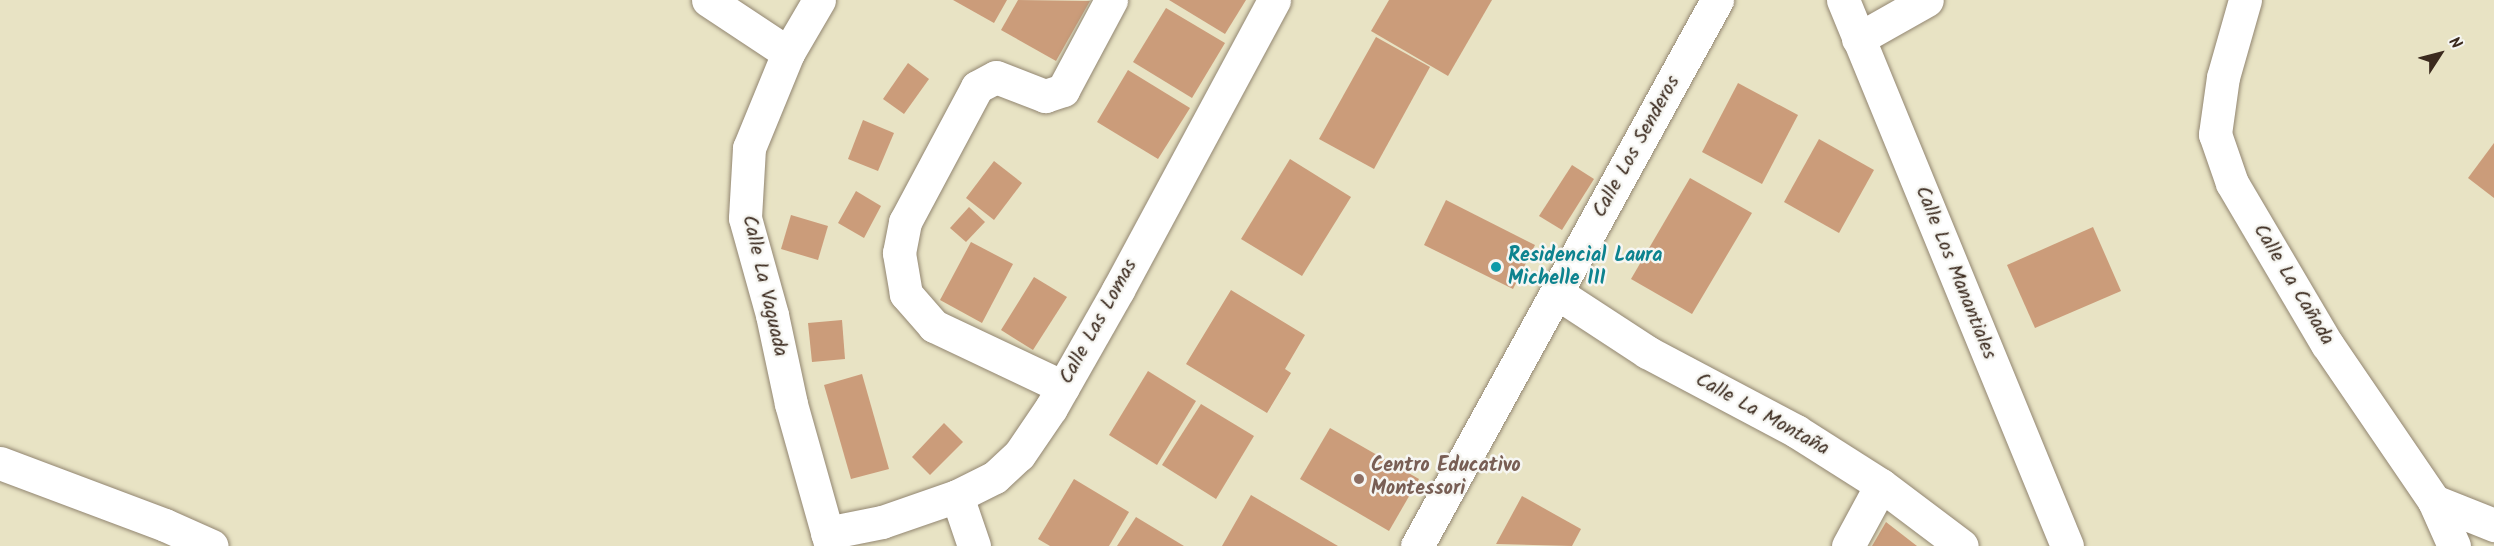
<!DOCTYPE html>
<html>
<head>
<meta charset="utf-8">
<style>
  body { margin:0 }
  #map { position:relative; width:2494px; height:546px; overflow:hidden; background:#e8e3c4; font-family:Kalam,sans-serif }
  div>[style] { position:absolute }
  .building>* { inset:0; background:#cb9c7a }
  .roads { filter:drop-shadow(0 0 2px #928671) drop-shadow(0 0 2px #928671) }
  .street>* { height:33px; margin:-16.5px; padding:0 16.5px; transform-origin:16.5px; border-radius:16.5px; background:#fff }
  .dots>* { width:16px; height:16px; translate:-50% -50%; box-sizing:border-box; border:3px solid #f6f6f2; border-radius:50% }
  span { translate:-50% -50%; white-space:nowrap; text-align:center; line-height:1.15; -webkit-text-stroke:5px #f6f6f2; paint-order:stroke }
  .street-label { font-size:20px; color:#3b2a1e }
  .culture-label { font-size:20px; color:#0d838f; font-weight:700 }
  .left { translate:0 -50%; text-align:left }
  .education-label { font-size:20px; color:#785e54; font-weight:700 }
  .north { position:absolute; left:2410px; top:24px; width:60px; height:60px; -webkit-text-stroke:4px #f6f6f2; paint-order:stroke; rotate:54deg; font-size:16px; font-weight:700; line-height:24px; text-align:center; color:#3b2a1e }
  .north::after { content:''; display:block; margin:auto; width:21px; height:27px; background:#3b2a1e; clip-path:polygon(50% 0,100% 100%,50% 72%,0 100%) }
</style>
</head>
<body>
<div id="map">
  <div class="building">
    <i style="clip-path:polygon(953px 0,1007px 0,994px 23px)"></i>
    <i style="clip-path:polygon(1018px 0,1090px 1px,1056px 61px,1001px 30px)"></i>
    <i style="clip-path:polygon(1169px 0,1246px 0,1225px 34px)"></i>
    <i style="clip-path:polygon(1389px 0,1492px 0,1448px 76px,1371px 31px)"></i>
    <i style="clip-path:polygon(1166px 8px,1225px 43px,1192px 98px,1133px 62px)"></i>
    <i style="clip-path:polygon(1376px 37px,1430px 67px,1374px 169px,1319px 139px)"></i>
    <i style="clip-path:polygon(908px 63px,929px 79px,904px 114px,883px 99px)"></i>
    <i style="clip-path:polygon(1128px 70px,1190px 108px,1158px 159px,1097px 122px)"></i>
    <i style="clip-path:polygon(1738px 83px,1798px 115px,1762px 184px,1702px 152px)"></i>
    <i style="clip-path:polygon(863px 120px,894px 133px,878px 171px,848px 159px)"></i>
    <i style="clip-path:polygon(1819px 139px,1874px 170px,1839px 233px,1784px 202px)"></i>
    <i style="clip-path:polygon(2494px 143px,2494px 198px,2468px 178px)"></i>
    <i style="clip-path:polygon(1290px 159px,1351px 197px,1302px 276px,1241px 239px)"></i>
    <i style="clip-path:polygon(994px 161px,1022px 183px,994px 220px,966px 198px)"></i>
    <i style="clip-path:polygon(1572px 165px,1594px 179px,1562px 230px,1539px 216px)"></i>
    <i style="clip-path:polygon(1690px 178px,1752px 213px,1692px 314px,1631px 279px)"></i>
    <i style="clip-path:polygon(856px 191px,881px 206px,864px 238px,838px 223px)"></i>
    <i style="clip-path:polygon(1446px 200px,1535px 245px,1513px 289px,1424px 245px)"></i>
    <i style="clip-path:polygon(969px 207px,985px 222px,966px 242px,950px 228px)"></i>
    <i style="clip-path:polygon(791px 215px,828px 226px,818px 260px,781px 249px)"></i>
    <i style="clip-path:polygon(2093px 227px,2121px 291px,2035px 328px,2007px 265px)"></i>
    <i style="clip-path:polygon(971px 242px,1013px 264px,982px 323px,940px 300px)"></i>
    <i style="clip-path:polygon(1034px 277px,1067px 297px,1033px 350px,1001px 330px)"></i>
    <i style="clip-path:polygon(1231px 290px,1305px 335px,1285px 369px,1291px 373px,1267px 413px,1186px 364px)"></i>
    <i style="clip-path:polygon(842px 320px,845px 359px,812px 362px,808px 323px)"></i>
    <i style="clip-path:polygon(1148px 371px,1196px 401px,1157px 465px,1109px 435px)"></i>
    <i style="clip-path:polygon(862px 374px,889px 469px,851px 479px,824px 385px)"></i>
    <i style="clip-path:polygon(1201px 404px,1254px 436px,1216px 499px,1162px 465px)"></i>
    <i style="clip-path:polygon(944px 423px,963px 442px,930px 475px,912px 457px)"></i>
    <i style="clip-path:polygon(1330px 428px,1419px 479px,1389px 531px,1300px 479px)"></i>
    <i style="clip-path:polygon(1074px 479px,1129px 512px,1109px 546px,1050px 546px,1038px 539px)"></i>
    <i style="clip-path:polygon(1251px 495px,1338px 546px,1222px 546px)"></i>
    <i style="clip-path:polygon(1522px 496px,1581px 529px,1572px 546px,1496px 544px)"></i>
    <i style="clip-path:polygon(1136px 517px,1184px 546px,1117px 546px)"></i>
    <i style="clip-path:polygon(1886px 522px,1917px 546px,1872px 546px)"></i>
  </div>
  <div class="roads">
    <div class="street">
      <i style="left:708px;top:0;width:96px;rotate:33.5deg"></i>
      <i style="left:819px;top:0;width:61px;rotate:120.3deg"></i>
      <i style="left:788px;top:53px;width:103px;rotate:112.3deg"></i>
      <i style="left:749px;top:148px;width:70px;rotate:93.3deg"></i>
      <i style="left:745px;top:218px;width:101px;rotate:74.4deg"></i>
      <i style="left:772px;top:315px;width:91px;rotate:77.9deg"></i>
      <i style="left:791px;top:404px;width:148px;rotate:74.3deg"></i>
      <i style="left:1843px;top:0;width:590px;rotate:67.69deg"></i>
      <i style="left:2245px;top:0;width:80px;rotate:105.9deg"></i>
      <i style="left:2223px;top:77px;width:58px;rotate:98deg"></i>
      <i style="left:2215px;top:134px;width:52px;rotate:70.9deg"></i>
      <i style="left:2232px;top:183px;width:187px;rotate:59.5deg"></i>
      <i style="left:2327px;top:344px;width:190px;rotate:55.7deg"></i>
      <i style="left:2434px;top:501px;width:49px;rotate:66deg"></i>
      <i style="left:1858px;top:39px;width:79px;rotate:-29.5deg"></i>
      <i style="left:1557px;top:293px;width:108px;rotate:33.2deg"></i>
      <i style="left:1647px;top:352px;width:169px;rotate:27.9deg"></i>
      <i style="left:1796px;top:431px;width:101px;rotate:32.4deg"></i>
      <i style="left:1881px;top:485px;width:101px;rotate:37deg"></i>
      <i style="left:1063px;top:387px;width:143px;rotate:-154.7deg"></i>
      <i style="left:934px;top:326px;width:43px;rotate:-131.2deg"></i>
      <i style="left:906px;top:294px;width:42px;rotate:-99.7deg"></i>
      <i style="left:899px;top:253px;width:32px;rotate:-79deg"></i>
      <i style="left:905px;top:222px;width:153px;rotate:-61.9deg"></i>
      <i style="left:977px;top:87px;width:21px;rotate:-28deg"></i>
      <i style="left:996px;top:77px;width:53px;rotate:21.2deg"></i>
      <i style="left:1045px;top:96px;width:19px;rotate:-18deg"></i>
      <i style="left:1063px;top:90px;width:102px;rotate:-61.9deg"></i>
      <i style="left:0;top:463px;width:176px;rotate:20.6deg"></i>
      <i style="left:165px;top:525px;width:51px;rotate:24.1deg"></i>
      <i style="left:957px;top:496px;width:53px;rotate:71.2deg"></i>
      <i style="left:2434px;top:501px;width:65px;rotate:21.8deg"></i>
      <i style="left:827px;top:533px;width:56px;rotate:-11.3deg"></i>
      <i style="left:882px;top:522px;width:79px;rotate:-19.1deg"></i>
      <i style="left:957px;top:496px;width:42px;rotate:-26.6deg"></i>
      <i style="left:995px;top:477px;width:33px;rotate:-43deg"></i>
      <i style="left:1019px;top:455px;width:57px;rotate:-55.8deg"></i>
      <i style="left:1051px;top:408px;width:136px;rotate:-60.4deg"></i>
      <i style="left:1118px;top:290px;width:329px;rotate:-61.7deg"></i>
      <i style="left:1417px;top:546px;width:623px;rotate:-61.21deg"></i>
      <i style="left:1848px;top:546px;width:69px;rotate:-61.6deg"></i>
    </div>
  </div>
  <div class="dots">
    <i style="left:1496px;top:267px;background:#0f9aa8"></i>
    <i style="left:1359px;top:479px;background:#8d6e63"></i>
  </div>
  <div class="street-label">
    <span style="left:1637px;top:147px;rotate:-61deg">Calle Los Senderos</span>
    <span style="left:1955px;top:273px;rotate:68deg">Calle Los Manantiales</span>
    <span style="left:2293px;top:285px;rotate:59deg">Calle La Cañada</span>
    <span style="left:764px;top:286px;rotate:77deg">Calle La Vaguada</span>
    <span style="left:1099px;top:322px;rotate:-61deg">Calle Las Lomas</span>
    <span style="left:1762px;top:415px;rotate:29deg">Calle La Montaña</span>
  </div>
  <div class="culture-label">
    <span class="left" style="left:1508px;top:268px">Residencial Laura<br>Michelle III</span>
  </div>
  <div class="education-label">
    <span class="left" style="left:1371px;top:478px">Centro Educativo<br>Montessori</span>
  </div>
  <div class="north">N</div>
</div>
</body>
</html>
